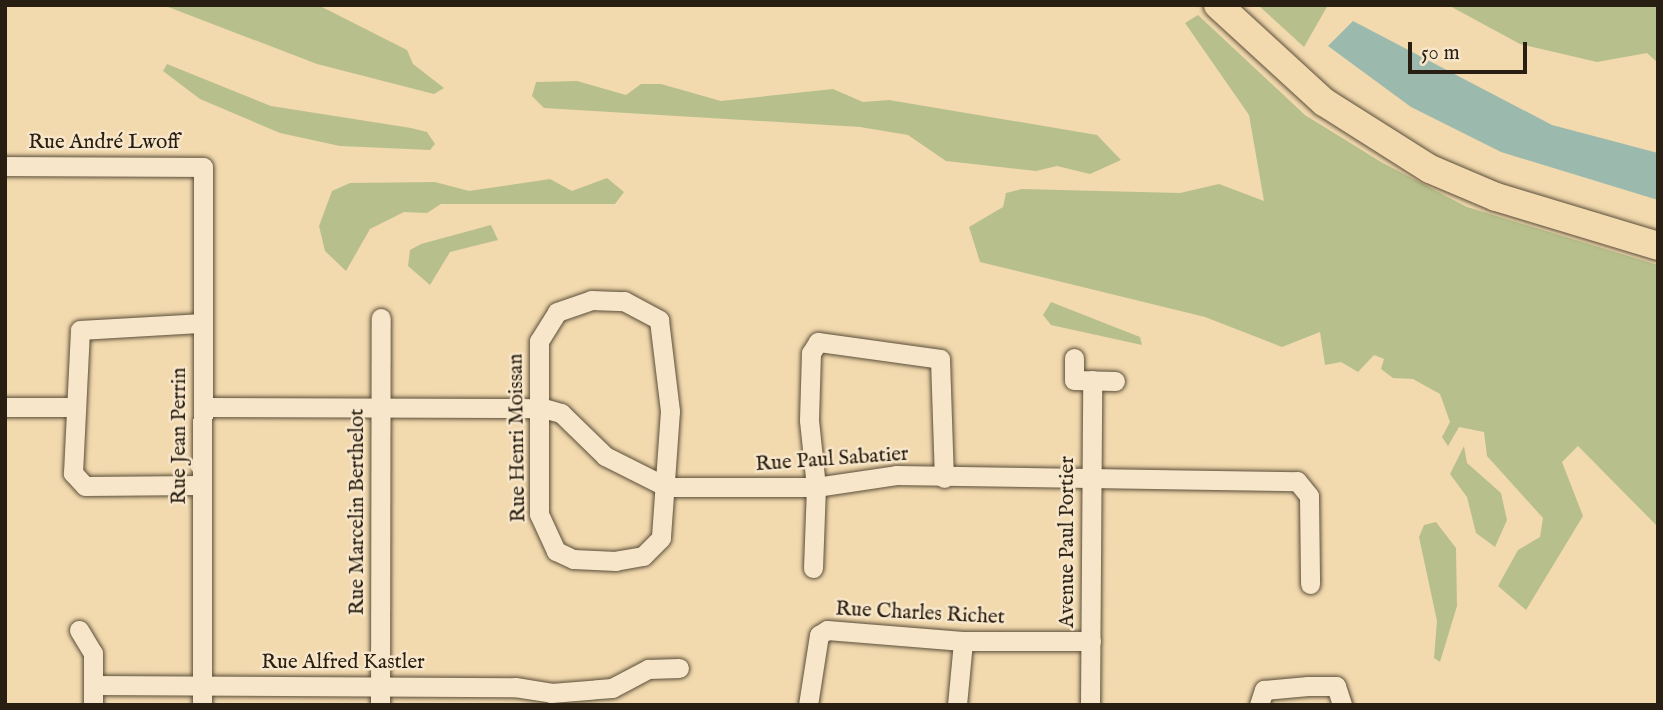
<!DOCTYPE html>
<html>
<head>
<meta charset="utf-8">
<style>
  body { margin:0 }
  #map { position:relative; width:1663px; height:710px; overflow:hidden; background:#f2d9ae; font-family:"IM FELL English",serif }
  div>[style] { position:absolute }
  .green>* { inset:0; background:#b7c08c }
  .water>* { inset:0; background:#9bbaad }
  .roads { filter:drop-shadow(0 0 2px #5a4e39) drop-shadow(0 0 2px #5a4e39) }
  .minor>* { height:19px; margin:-9.5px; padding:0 9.5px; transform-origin:9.5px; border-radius:9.5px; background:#f7e6ca }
  .highway>* { height:28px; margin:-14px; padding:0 14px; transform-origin:14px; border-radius:14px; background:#f2d9ae }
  span { translate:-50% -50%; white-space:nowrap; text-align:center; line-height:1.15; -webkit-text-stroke:5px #f7e6ca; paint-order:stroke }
  .street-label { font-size:21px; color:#281f12 }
  .frame { position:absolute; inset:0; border:7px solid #281f12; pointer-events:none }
  .scale { position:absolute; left:1408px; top:42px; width:119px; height:32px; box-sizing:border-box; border:4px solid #281f12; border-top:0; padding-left:9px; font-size:21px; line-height:24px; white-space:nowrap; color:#281f12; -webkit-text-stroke:5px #f7e6ca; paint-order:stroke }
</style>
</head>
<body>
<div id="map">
  <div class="green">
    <i style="clip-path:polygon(163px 5px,318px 5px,407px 50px,413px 64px,444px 88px,434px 94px,317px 64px)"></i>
    <i style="clip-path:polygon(1258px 5px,1328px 5px,1304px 47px)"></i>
    <i style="clip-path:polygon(1448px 5px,1658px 5px,1658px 63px,1647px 53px,1597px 62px,1520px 44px)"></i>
    <i style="clip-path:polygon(1198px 15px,1305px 115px,1381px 162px,1467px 207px,1658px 265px,1658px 527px,1578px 446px,1562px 462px,1583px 516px,1526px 610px,1498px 586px,1518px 550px,1540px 537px,1543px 518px,1487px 456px,1484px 432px,1459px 427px,1448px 446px,1442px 437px,1450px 422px,1440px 394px,1413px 379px,1393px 378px,1381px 369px,1384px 359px,1374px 355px,1358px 372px,1341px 362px,1325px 365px,1320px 332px,1282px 347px,1205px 317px,980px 262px,969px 227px,1003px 207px,1006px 193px,1022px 189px,1180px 193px,1219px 184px,1264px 201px,1249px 115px,1185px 23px)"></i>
    <i style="clip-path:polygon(167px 64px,271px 106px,411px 128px,427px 132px,435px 144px,430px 150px,340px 146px,280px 133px,200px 99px,163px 71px)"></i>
    <i style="clip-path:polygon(577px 81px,626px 95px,641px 84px,661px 84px,721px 101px,833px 89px,863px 102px,889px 100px,1097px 135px,1121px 160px,1090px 174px,1057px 166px,1036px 171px,946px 161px,908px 135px,860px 127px,544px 108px,532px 96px,536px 82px)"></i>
    <i style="clip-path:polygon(607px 178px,624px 192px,615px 204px,441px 204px,427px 213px,404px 212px,370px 229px,346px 271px,325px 251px,319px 226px,332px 191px,350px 183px,435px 182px,469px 191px,550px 179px,572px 191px)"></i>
    <i style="clip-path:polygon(491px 225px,498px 240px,450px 252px,430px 285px,408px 266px,410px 250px,421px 244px)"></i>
    <i style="clip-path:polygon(1051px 302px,1140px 337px,1142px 345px,1051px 325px,1043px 315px)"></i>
    <i style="clip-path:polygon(1464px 446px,1467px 463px,1501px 493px,1507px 520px,1495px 547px,1476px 533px,1467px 497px,1450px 474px)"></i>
    <i style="clip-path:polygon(1436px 522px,1456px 548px,1457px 606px,1440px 662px,1434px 658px,1437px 621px,1419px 537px,1424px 525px)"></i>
  </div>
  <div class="water">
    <i style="clip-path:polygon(1353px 21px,1552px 125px,1658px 153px,1658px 200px,1501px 152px,1411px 107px,1328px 46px)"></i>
  </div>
  <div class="roads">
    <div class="minor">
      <i style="left:5px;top:166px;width:198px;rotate:0.3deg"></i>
      <i style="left:203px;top:167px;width:538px;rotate:90.11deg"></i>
      <i style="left:591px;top:300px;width:33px;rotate:2deg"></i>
      <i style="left:624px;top:301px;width:40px;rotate:28deg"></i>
      <i style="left:659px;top:320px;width:92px;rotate:83.1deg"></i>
      <i style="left:670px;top:411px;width:127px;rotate:94.1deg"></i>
      <i style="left:661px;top:538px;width:25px;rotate:135deg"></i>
      <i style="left:643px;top:556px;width:27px;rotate:170deg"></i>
      <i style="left:616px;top:561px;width:43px;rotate:-177.3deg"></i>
      <i style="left:573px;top:559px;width:19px;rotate:-155deg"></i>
      <i style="left:556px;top:551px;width:41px;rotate:-114.7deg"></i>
      <i style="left:539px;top:514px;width:173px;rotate:-90deg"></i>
      <i style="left:539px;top:341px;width:34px;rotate:-58deg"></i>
      <i style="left:557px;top:312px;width:36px;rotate:-19deg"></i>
      <i style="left:1074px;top:358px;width:22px;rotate:90deg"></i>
      <i style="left:1074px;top:380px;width:41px;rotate:1.4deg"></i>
      <i style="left:5px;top:407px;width:69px"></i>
      <i style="left:203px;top:407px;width:340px;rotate:0.2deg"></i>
      <i style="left:543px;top:408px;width:19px;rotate:16deg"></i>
      <i style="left:561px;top:413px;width:62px;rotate:44.3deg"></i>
      <i style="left:605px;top:456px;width:69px;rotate:26.6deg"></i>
      <i style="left:667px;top:487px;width:149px"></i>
      <i style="left:816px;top:487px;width:81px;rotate:-8.5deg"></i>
      <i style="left:896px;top:475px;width:401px;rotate:0.9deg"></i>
      <i style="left:1297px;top:481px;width:19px;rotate:51deg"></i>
      <i style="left:1309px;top:496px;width:88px;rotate:89.3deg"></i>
      <i style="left:202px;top:485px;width:117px;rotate:179.5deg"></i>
      <i style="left:85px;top:486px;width:18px;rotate:-133deg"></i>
      <i style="left:73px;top:473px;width:143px;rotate:-87.2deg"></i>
      <i style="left:80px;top:330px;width:123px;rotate:-3.3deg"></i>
      <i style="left:813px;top:568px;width:81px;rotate:-87.9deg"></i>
      <i style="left:816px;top:487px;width:67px;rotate:-96deg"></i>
      <i style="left:809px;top:420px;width:67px;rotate:-88.3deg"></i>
      <i style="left:811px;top:353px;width:13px;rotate:-58deg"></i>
      <i style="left:818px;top:342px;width:123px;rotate:7.9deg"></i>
      <i style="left:940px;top:359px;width:119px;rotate:88.1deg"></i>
      <i style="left:79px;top:630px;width:27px;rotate:59deg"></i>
      <i style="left:93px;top:653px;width:32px;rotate:90deg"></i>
      <i style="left:93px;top:705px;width:20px;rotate:-90deg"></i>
      <i style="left:93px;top:685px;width:422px;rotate:0.3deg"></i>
      <i style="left:515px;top:687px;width:36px;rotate:9deg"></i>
      <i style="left:551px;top:693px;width:61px;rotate:-4.7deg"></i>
      <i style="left:612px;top:688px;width:41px;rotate:-27.8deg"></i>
      <i style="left:648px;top:669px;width:31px;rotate:-2deg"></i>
      <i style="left:380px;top:705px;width:387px;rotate:-89.9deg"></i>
      <i style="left:808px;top:705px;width:71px;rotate:-81.1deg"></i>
      <i style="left:819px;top:635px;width:9px;rotate:-32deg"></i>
      <i style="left:827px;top:630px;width:136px;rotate:4.6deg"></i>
      <i style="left:963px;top:641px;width:128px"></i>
      <i style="left:957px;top:705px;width:64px;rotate:-84.6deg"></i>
      <i style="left:1090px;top:705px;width:325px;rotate:-89.6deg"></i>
      <i style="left:1259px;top:705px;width:16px;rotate:-72deg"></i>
      <i style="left:1264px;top:690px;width:44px;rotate:-5.2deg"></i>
      <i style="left:1308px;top:686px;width:28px"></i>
      <i style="left:1336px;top:686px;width:20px;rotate:72deg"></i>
    </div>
    <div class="highway">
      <i style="left:1218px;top:5px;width:144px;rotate:42.5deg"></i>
      <i style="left:1324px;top:102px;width:125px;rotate:32.3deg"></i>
      <i style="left:1430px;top:169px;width:72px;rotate:23deg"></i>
      <i style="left:1496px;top:197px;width:169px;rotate:16.8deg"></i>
    </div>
  </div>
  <div class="street-label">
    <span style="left:104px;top:143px">Rue André Lwoff</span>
    <span style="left:180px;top:436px;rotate:-90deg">Rue Jean Perrin</span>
    <span style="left:518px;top:438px;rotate:-91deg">Rue Henri Moissan</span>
    <span style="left:832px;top:460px;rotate:-4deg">Rue Paul Sabatier</span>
    <span style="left:358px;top:512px;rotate:-90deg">Rue Marcelin Berthelot</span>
    <span style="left:1068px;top:542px;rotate:-90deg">Avenue Paul Portier</span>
    <span style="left:920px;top:614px;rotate:3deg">Rue Charles Richet</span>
    <span style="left:343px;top:663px">Rue Alfred Kastler</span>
  </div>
  <div class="frame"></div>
  <div class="scale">50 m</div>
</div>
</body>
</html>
